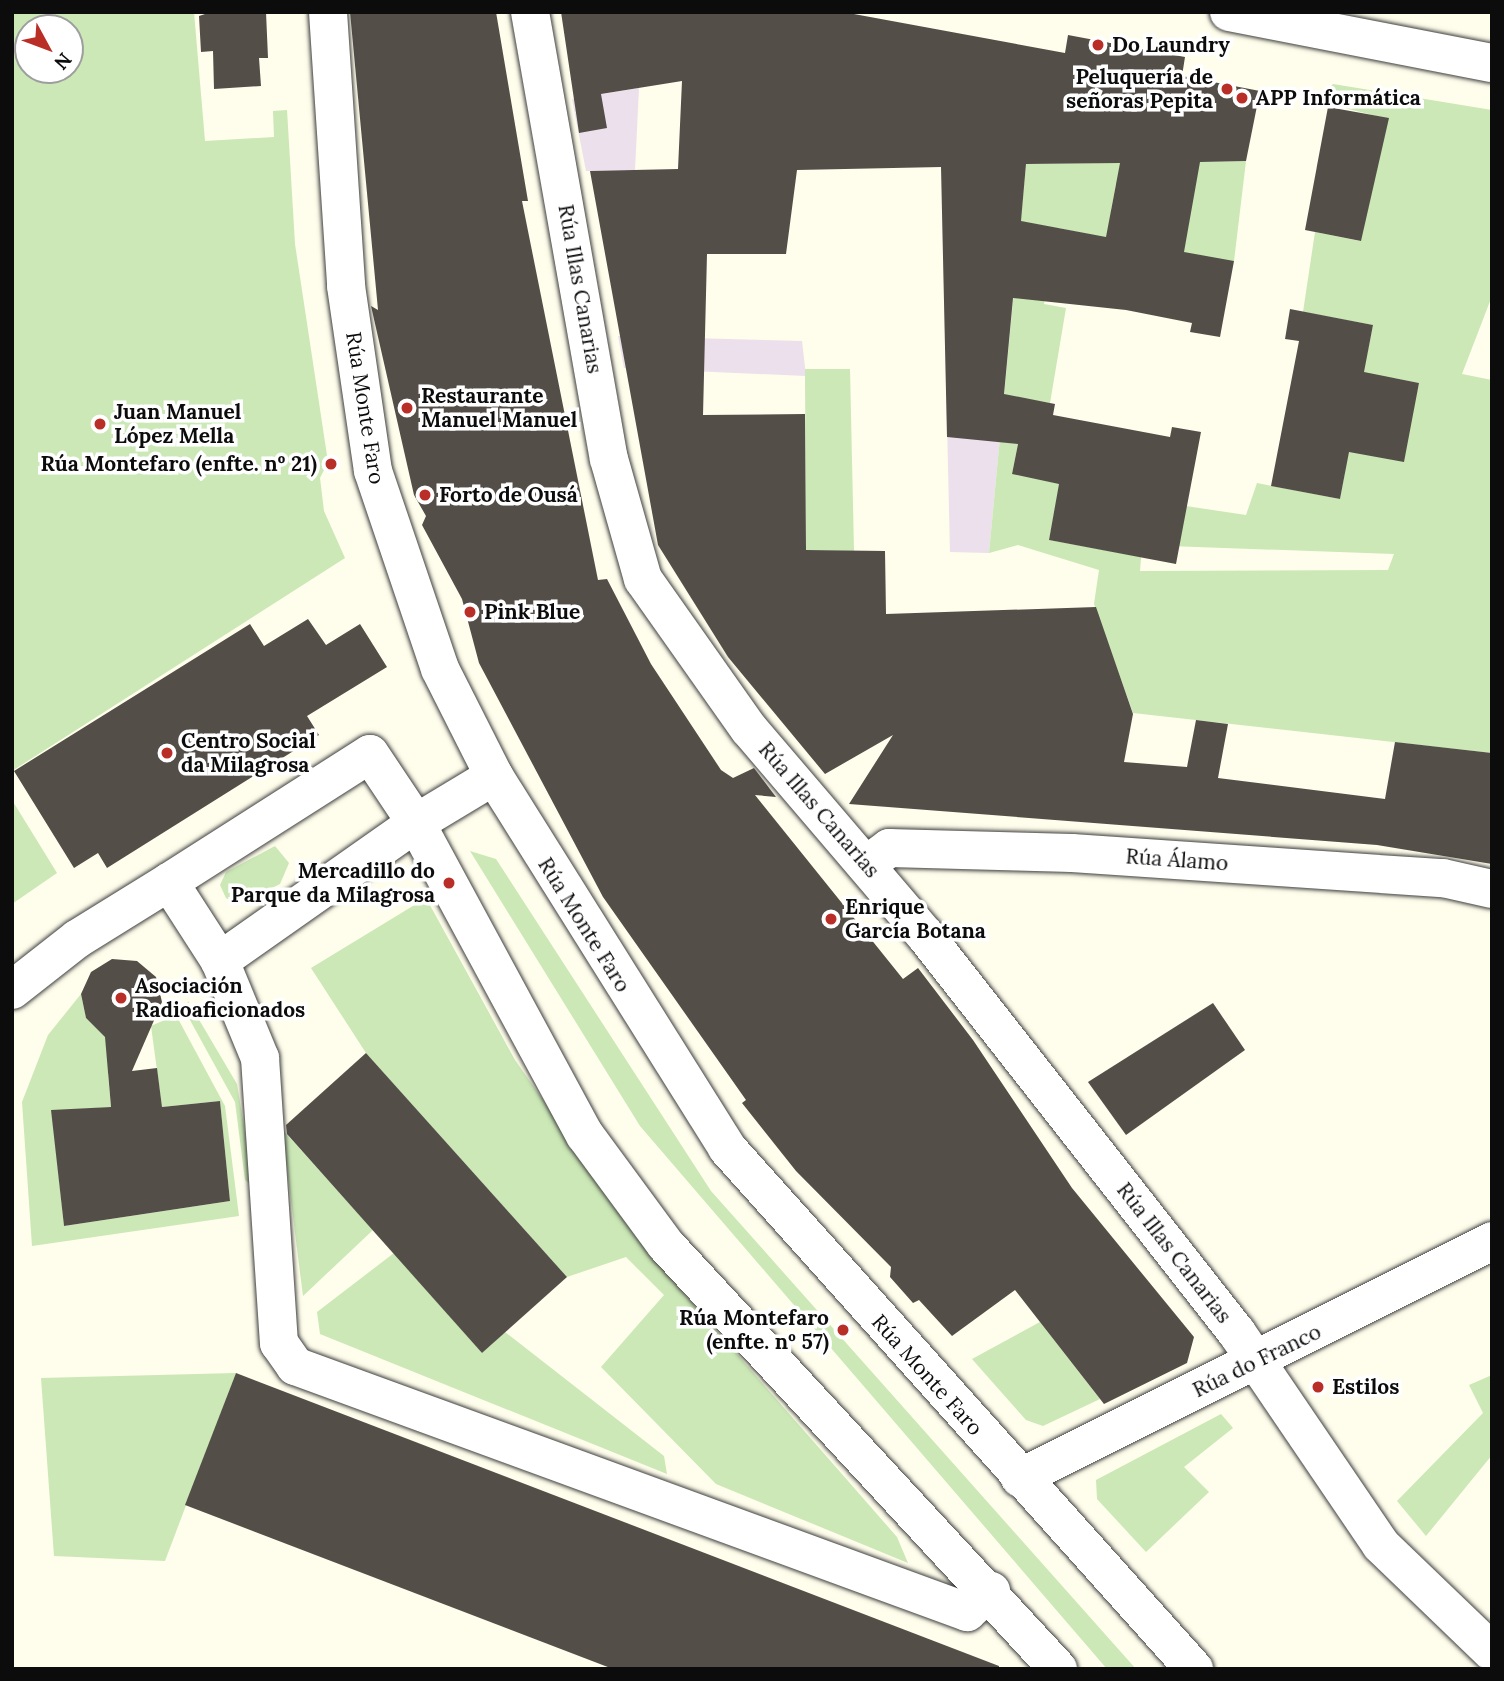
<!DOCTYPE html>
<html>
<head>
<meta charset="utf-8">
<style>
  body { margin:0 }
  #map { position:relative; width:1504px; height:1681px; overflow:hidden; background:#fffdeb; font-family:Lora,serif }
  div>[style] { position:absolute }
  .industrial>* { inset:0; background:#ebe0eb }
  .green>* { inset:0; background:#cbe8b6 }
  .building>* { inset:0; background:#544e49 }
  .roads { filter:drop-shadow(0 0 2px #3f3f3f) drop-shadow(0 0 2px #3f3f3f) }
  .minor>* { height:38px; margin:-19px; padding:0 19px; transform-origin:19px; border-radius:19px; background:#fff }
  .dots>* { width:19px; height:19px; translate:-50% -50%; box-sizing:border-box; border:4px solid #fff; border-radius:50% }
  span { translate:-50% -50%; white-space:nowrap; text-align:center; line-height:1.15; -webkit-text-stroke:7px #fff; paint-order:stroke }
  .poi-label { font-size:21px; color:#0c0c0c; font-weight:700 }
  .left { translate:0 -50%; text-align:left }
  .right { translate:-100% -50%; text-align:right }
  .street-label { font-size:21px; color:#0c0c0c }
  .frame { position:absolute; inset:0; border:14px solid #0c0c0c; pointer-events:none }
  .north { position:absolute; left:14px; top:14px; width:70px; height:70px; box-sizing:border-box; background:#fff; border:2px solid #9e9e9e; border-radius:50%; rotate:131deg; font-size:19px; font-weight:700; line-height:28px; text-align:center; color:#0c0c0c }
  .north::after { content:''; display:block; margin:auto; width:24px; height:32px; background:#b92e27; clip-path:polygon(50% 0,100% 100%,50% 72%,0 100%) }
</style>
</head>
<body>
<div id="map">
  <div class="industrial">
    <i style="clip-path:polygon(639px 88px,635px 170px,586px 171px,572px 99px)"></i>
    <i style="clip-path:polygon(1026px 164px,989px 553px,950px 552px,942px 203px)"></i>
    <i style="clip-path:polygon(618px 336px,802px 341px,806px 376px,624px 368px)"></i>
  </div>
  <div class="green">
    <i style="clip-path:polygon(evenodd,12px 12px,194px 12px,205px 141px,274px 137px,273px 111px,287px 110px,295px 244px,328px 462px,320px 478px,324px 511px,345px 558px,12px 771px,12px 12px,28px 28px,70px 28px,70px 70px,28px 70px,28px 28px)"></i>
    <i style="clip-path:polygon(evenodd,1333px 84px,1492px 110px,1492px 296px,1462px 374px,1492px 380px,1492px 753px,1133px 713px,1094px 604px,1099px 570px,1018px 545px,989px 553px,1026px 164px,1246px 161px,1234px 261px,1173px 261px,1116px 184px,1111px 210px,1123px 212px,1116px 250px,1087px 234px,1058px 228px,1044px 304px,1066px 308px,1050px 403px,1027px 399px,1012px 474px,1073px 477px,1065px 516px,1054px 514px,1049px 540px,1126px 554px,1159px 502px,1246px 515px,1257px 483px,1340px 499px,1345px 472px,1332px 469px,1337px 440px,1401px 461px,1419px 383px,1394px 378px,1392px 388px,1349px 380px,1367px 354px,1373px 325px,1303px 312px,1315px 232px,1360px 241px,1388px 119px,1317px 101px,1333px 84px,1142px 545px,1394px 554px,1388px 570px,1140px 571px,1142px 545px)"></i>
    <i style="clip-path:polygon(805px 369px,850px 369px,854px 551px,806px 550px)"></i>
    <i style="clip-path:polygon(12px 800px,57px 873px,12px 904px)"></i>
    <i style="clip-path:polygon(275px 846px,289px 863px,280px 884px,238px 905px,226px 898px,220px 885px,226px 872px)"></i>
    <i style="clip-path:polygon(470px 851px,496px 859px,711px 1191px,1136px 1669px,1107px 1669px,640px 1126px)"></i>
    <i style="clip-path:polygon(426px 898px,515px 1060px,660px 1266px,897px 1537px,908px 1563px,716px 1484px,601px 1367px,664px 1295px,626px 1257px,567px 1277px,366px 1053px,311px 968px)"></i>
    <i style="clip-path:polygon(81px 994px,86px 1018px,104px 1035px,118px 1037px,108px 1074px,111px 1107px,52px 1111px,64px 1226px,230px 1201px,220px 1101px,162px 1107px,151px 1026px,176px 1015px,225px 1106px,239px 1216px,32px 1246px,22px 1102px,48px 1035px)"></i>
    <i style="clip-path:polygon(188px 1001px,237px 1084px,254px 1187px,245px 1180px,235px 1102px,185px 1011px)"></i>
    <i style="clip-path:polygon(282px 1129px,373px 1230px,303px 1296px)"></i>
    <i style="clip-path:polygon(394px 1253px,482px 1353px,505px 1332px,664px 1456px,667px 1474px,320px 1334px,317px 1312px)"></i>
    <i style="clip-path:polygon(1040px 1322px,1100px 1399px,1043px 1426px,1026px 1420px,972px 1359px)"></i>
    <i style="clip-path:polygon(236px 1373px,165px 1561px,54px 1556px,41px 1378px)"></i>
    <i style="clip-path:polygon(1492px 1375px,1492px 1455px,1426px 1536px,1397px 1501px,1483px 1413px,1469px 1385px)"></i>
    <i style="clip-path:polygon(1221px 1414px,1233px 1428px,1184px 1467px,1209px 1492px,1146px 1552px,1097px 1499px,1096px 1480px)"></i>
  </div>
  <div class="building">
    <i style="clip-path:polygon(211px 12px,266px 12px,268px 58px,259px 58px,261px 86px,214px 89px,213px 51px,201px 52px,199px 16px)"></i>
    <i style="clip-path:polygon(350px 12px,496px 12px,528px 201px,522px 201px,598px 580px,607px 579px,651px 664px,721px 770px,733px 778px,754px 768px,776px 797px,755px 795px,903px 979px,918px 968px,973px 1040px,1072px 1188px,1194px 1337px,1187px 1363px,1104px 1404px,1015px 1290px,952px 1336px,919px 1300px,913px 1303px,890px 1277px,891px 1267px,796px 1171px,742px 1103px,746px 1100px,603px 897px,479px 663px,462px 599px,422px 525px,426px 516px,414px 495px,371px 306px,378px 310px)"></i>
    <i style="clip-path:polygon(evenodd,561px 12px,843px 12px,1065px 53px,1068px 35px,1185px 57px,1182px 76px,1260px 91px,1246px 161px,1200px 162px,1184px 252px,1234px 261px,1220px 337px,1190px 332px,1192px 323px,1126px 310px,1013px 298px,1004px 394px,1055px 404px,1053px 415px,1170px 437px,1172px 427px,1201px 432px,1176px 564px,1049px 540px,1059px 484px,1012px 474px,1018px 444px,947px 437px,941px 167px,797px 170px,786px 254px,707px 254px,703px 415px,805px 414px,806px 550px,885px 551px,886px 614px,1096px 607px,1133px 714px,1124px 762px,1187px 767px,1196px 720px,1228px 724px,1218px 778px,1385px 799px,1395px 742px,1492px 753px,1492px 864px,1377px 845px,849px 804px,893px 735px,825px 774px,728px 657px,658px 545px,590px 171px,678px 169px,682px 81px,601px 94px,607px 128px,579px 133px,561px 12px,1120px 163px,1106px 237px,1021px 221px,1026px 164px,1120px 163px)"></i>
    <i style="clip-path:polygon(1328px 107px,1389px 118px,1361px 241px,1305px 230px)"></i>
    <i style="clip-path:polygon(1290px 309px,1373px 325px,1364px 372px,1419px 383px,1404px 462px,1349px 452px,1340px 499px,1271px 486px,1299px 341px,1285px 339px)"></i>
    <i style="clip-path:polygon(308px 619px,326px 645px,360px 624px,387px 667px,307px 716px,319px 735px,107px 868px,98px 853px,74px 868px,14px 771px,250px 624px,264px 646px)"></i>
    <i style="clip-path:polygon(112px 959px,137px 961px,156px 977px,162px 1002px,132px 1071px,157px 1068px,162px 1107px,220px 1101px,230px 1201px,64px 1226px,51px 1110px,111px 1107px,105px 1037px,86px 1018px,81px 994px,91px 972px)"></i>
    <i style="clip-path:polygon(1213px 1003px,1245px 1050px,1126px 1135px,1088px 1082px)"></i>
    <i style="clip-path:polygon(366px 1053px,567px 1277px,482px 1353px,287px 1134px,286px 1125px)"></i>
    <i style="clip-path:polygon(236px 1373px,999px 1666px,999px 1669px,613px 1669px,185px 1505px)"></i>
  </div>
  <div class="roads">
    <div class="minor">
      <i style="left:328px;top:12px;width:275px;rotate:86.2deg"></i>
      <i style="left:346px;top:286px;width:187px;rotate:81.7deg"></i>
      <i style="left:373px;top:471px;width:209px;rotate:71.3deg"></i>
      <i style="left:440px;top:669px;width:120px;rotate:63.2deg"></i>
      <i style="left:494px;top:776px;width:439px;rotate:57.9deg"></i>
      <i style="left:727px;top:1148px;width:700px;rotate:48.13deg"></i>
      <i style="left:530px;top:12px;width:454px;rotate:80deg"></i>
      <i style="left:609px;top:459px;width:125px;rotate:74.2deg"></i>
      <i style="left:643px;top:579px;width:184px;rotate:54.8deg"></i>
      <i style="left:749px;top:729px;width:271px;rotate:49.5deg"></i>
      <i style="left:925px;top:935px;width:506px;rotate:51.91deg"></i>
      <i style="left:1237px;top:1333px;width:256px;rotate:55.8deg"></i>
      <i style="left:1381px;top:1545px;width:154px;rotate:43.9deg"></i>
      <i style="left:1229px;top:12px;width:268px;rotate:11deg"></i>
      <i style="left:494px;top:776px;width:91px;rotate:148.9deg"></i>
      <i style="left:416px;top:823px;width:240px;rotate:144.9deg"></i>
      <i style="left:220px;top:961px;width:94px;rotate:-122.8deg"></i>
      <i style="left:169px;top:882px;width:238px;rotate:-32.5deg"></i>
      <i style="left:370px;top:754px;width:83px;rotate:56.3deg"></i>
      <i style="left:416px;top:823px;width:355px;rotate:61.6deg"></i>
      <i style="left:585px;top:1135px;width:135px;rotate:53.7deg"></i>
      <i style="left:665px;top:1244px;width:579px;rotate:47.24deg"></i>
      <i style="left:866px;top:865px;width:29px;rotate:-36deg"></i>
      <i style="left:889px;top:848px;width:183px;rotate:1.6deg"></i>
      <i style="left:1072px;top:853px;width:372px;rotate:3.9deg"></i>
      <i style="left:1443px;top:878px;width:50px;rotate:12.7deg"></i>
      <i style="left:220px;top:961px;width:105px;rotate:67.6deg"></i>
      <i style="left:260px;top:1058px;width:286px;rotate:86.2deg"></i>
      <i style="left:279px;top:1343px;width:28px;rotate:55deg"></i>
      <i style="left:295px;top:1366px;width:716px;rotate:20.11deg"></i>
      <i style="left:967px;top:1612px;width:32px;rotate:-41deg"></i>
      <i style="left:12px;top:990px;width:83px;rotate:-38.1deg"></i>
      <i style="left:77px;top:939px;width:108px;rotate:-31.8deg"></i>
      <i style="left:1020px;top:1478px;width:528px;rotate:-26.66deg"></i>
    </div>
  </div>
  <div class="dots">
    <i style="left:1098px;top:45px;background:#b92e27"></i>
    <i style="left:1227px;top:89px;background:#b92e27"></i>
    <i style="left:1242px;top:98px;background:#b92e27"></i>
    <i style="left:407px;top:408px;background:#b92e27"></i>
    <i style="left:100px;top:424px;background:#b92e27"></i>
    <i style="left:331px;top:464px;background:#b92e27"></i>
    <i style="left:425px;top:495px;background:#b92e27"></i>
    <i style="left:470px;top:612px;background:#b92e27"></i>
    <i style="left:167px;top:753px;background:#b92e27"></i>
    <i style="left:449px;top:883px;background:#b92e27"></i>
    <i style="left:831px;top:919px;background:#b92e27"></i>
    <i style="left:121px;top:998px;background:#b92e27"></i>
    <i style="left:843px;top:1330px;background:#b92e27"></i>
    <i style="left:1318px;top:1387px;background:#b92e27"></i>
  </div>
  <div class="poi-label">
    <span class="left" style="left:1112px;top:45px">Do Laundry</span>
    <span class="right" style="left:1213px;top:89px">Peluquería de<br>señoras Pepita</span>
    <span class="left" style="left:1256px;top:98px">APP Informática</span>
    <span class="left" style="left:421px;top:408px">Restaurante<br>Manuel Manuel</span>
    <span class="left" style="left:114px;top:424px">Juan Manuel<br>López Mella</span>
    <span class="right" style="left:317px;top:464px">Rúa Montefaro (enfte. nº 21)</span>
    <span class="left" style="left:439px;top:495px">Forto de Ousá</span>
    <span class="left" style="left:484px;top:612px">Pink Blue</span>
    <span class="left" style="left:181px;top:753px">Centro Social<br>da Milagrosa</span>
    <span class="right" style="left:435px;top:883px">Mercadillo do<br>Parque da Milagrosa</span>
    <span class="left" style="left:845px;top:919px">Enrique<br>García Botana</span>
    <span class="left" style="left:135px;top:998px">Asociación<br>Radioaficionados</span>
    <span class="right" style="left:829px;top:1330px">Rúa Montefaro<br>(enfte. nº 57)</span>
    <span class="left" style="left:1332px;top:1387px">Estilos</span>
  </div>
  <div class="street-label">
    <span style="left:580px;top:289px;rotate:80deg">Rúa Illas Canarias</span>
    <span style="left:365px;top:408px;rotate:81deg">Rúa Monte Faro</span>
    <span style="left:819px;top:810px;rotate:49deg">Rúa Illas Canarias</span>
    <span style="left:1177px;top:860px;rotate:4deg">Rúa Álamo</span>
    <span style="left:584px;top:925px;rotate:58deg">Rúa Monte Faro</span>
    <span style="left:1174px;top:1253px;rotate:52deg">Rúa Illas Canarias</span>
    <span style="left:1257px;top:1361px;rotate:-26deg">Rúa do Franco</span>
    <span style="left:927px;top:1375px;rotate:48deg">Rúa Monte Faro</span>
  </div>
  <div class="frame"></div>
  <div class="north">N</div>
</div>
</body>
</html>
